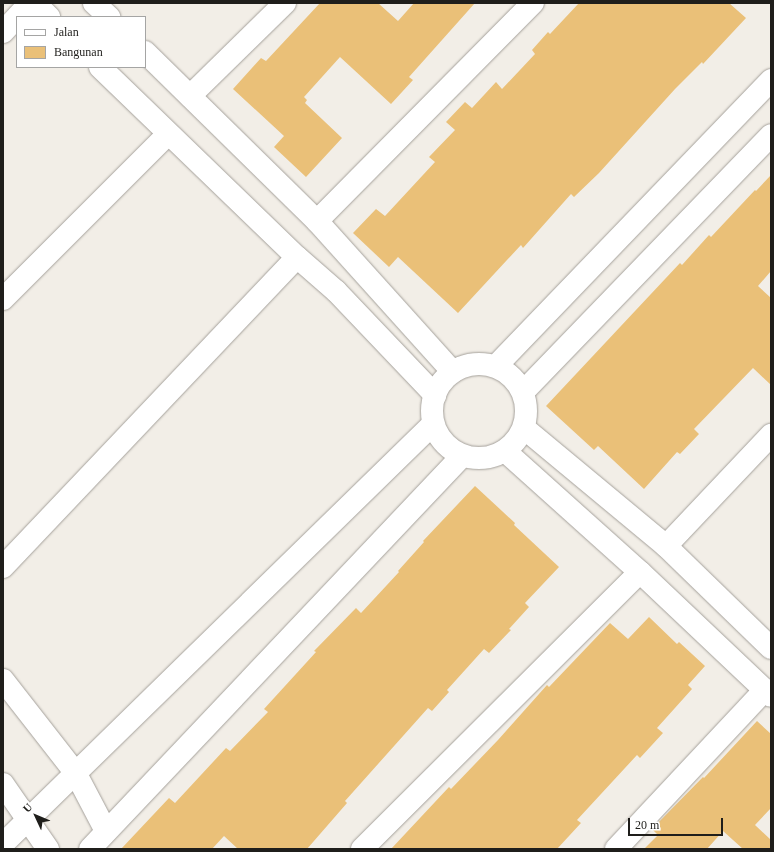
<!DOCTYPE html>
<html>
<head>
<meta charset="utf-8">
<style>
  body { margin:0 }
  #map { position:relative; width:774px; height:852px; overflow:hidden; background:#f2eee7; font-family:"Times New Roman",serif }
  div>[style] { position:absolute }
  .building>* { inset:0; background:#eac078 }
  .roads { filter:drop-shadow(0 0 1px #a5a19b) drop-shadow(0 0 1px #a5a19b) }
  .street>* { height:22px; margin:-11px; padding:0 11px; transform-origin:11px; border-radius:11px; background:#fff }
  .street>.ring { margin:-11px; padding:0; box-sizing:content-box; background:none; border:22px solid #fff; border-radius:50% }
  span { translate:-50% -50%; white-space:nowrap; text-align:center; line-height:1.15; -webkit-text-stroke:4px #fff; paint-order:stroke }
  .frame { position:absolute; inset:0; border:4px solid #1f1e1b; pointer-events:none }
  .legend { position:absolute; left:16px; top:16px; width:130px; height:52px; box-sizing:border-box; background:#fff; border:1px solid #a5a5a4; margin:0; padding:5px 7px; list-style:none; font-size:12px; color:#1f1e1b }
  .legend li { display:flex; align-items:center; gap:8px; height:20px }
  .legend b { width:20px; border:1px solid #a5a5a4 }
  .north { position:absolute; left:16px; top:796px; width:40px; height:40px; -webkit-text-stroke:3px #fff; paint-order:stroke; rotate:314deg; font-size:11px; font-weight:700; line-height:16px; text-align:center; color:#1f1e1b }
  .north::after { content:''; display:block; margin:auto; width:14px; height:18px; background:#1f1e1b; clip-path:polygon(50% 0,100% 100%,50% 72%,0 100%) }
  .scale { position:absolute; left:628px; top:818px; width:95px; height:18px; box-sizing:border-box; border:2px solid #1f1e1b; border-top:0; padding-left:5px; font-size:12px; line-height:14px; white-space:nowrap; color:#1f1e1b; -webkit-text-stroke:3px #fff; paint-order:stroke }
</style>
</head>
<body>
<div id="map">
  <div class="building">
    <i style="clip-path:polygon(320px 3px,378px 3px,398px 21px,414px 3px,475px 3px,409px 77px,413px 80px,391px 104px,340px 57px,304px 97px,307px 100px,305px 103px,342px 138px,306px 177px,274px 147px,284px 136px,233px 89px,261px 58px,266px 61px)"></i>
    <i style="clip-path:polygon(579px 3px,729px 3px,746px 18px,703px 64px,702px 62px,675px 89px,599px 173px,574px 197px,571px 194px,523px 248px,521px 245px,458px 313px,398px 257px,389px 267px,353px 233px,376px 209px,385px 216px,435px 162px,429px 157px,455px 130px,446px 122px,465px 102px,472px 108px,496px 82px,502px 89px,535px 54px,532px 50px,548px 32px,550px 34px)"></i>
    <i style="clip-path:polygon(771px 175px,771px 271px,758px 286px,771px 298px,771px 385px,753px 368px,694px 429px,699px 434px,680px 454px,677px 452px,644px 489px,598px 446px,594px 450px,546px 406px,680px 263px,682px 265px,709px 235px,711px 237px,755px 190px,756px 191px)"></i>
    <i style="clip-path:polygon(475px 486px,515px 523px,514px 525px,559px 567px,525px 603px,529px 607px,509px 629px,511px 630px,489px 653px,484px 649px,447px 690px,449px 692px,432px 711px,428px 708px,345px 801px,347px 803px,307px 849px,238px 849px,224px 836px,212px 849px,121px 849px,169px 798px,175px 803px,226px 748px,230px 751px,268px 712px,264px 709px,316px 652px,314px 651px,356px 608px,361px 613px,399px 572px,398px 571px,424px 542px,423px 541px)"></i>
    <i style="clip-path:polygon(649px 617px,677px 644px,679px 642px,705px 666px,688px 685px,692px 689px,657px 728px,663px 733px,640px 758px,637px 755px,577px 820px,581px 823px,557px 849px,391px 849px,449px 787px,451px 789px,498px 740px,547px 685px,549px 687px,610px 623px,628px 639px)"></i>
    <i style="clip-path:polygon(757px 721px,771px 734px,771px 808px,755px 825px,771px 840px,771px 849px,743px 849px,723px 831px,707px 849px,644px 849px,658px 835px,652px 829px,703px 777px,704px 778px)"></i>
  </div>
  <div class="roads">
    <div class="street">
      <i style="left:35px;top:3px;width:20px;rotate:45deg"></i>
      <i style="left:94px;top:3px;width:21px;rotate:43deg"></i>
      <i style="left:3px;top:32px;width:40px;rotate:-47deg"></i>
      <i style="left:145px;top:52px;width:241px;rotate:44.5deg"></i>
      <i style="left:317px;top:221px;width:203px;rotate:48deg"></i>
      <i style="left:100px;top:67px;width:274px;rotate:44deg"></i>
      <i style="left:297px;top:257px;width:52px;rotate:41.1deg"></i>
      <i style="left:336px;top:291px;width:144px;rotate:46.4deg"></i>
      <i style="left:190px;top:96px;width:133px;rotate:-44.4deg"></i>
      <i style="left:317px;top:221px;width:307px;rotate:-45.3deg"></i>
      <i style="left:3px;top:299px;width:233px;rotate:-45deg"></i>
      <i class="ring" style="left:432px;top:364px;width:72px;height:72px"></i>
      <i style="left:496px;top:366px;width:397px;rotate:-46.1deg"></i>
      <i style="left:523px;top:392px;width:357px;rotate:-46deg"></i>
      <i style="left:524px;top:428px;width:185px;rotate:39.7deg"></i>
      <i style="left:666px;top:546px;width:146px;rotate:44.2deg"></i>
      <i style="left:505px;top:451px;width:181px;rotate:41.9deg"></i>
      <i style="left:640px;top:572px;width:180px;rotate:43.4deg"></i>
      <i style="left:666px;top:546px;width:153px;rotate:-46.6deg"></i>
      <i style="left:3px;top:567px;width:427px;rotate:-46.5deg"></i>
      <i style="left:3px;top:680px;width:117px;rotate:52deg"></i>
      <i style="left:75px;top:772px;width:67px;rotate:62.3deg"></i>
      <i style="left:3px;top:784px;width:79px;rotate:55.3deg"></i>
      <i style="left:3px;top:844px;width:601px;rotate:-44.33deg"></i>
      <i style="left:90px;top:849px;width:541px;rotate:-46.57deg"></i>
      <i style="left:362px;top:849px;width:392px;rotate:-44.9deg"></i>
      <i style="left:616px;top:849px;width:218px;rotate:-46.9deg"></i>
    </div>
  </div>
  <div class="frame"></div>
  <ul class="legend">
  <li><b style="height:5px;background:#fff"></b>Jalan</li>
  <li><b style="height:11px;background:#eac078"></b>Bangunan</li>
  </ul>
  <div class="north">U</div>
  <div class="scale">20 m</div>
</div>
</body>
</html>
